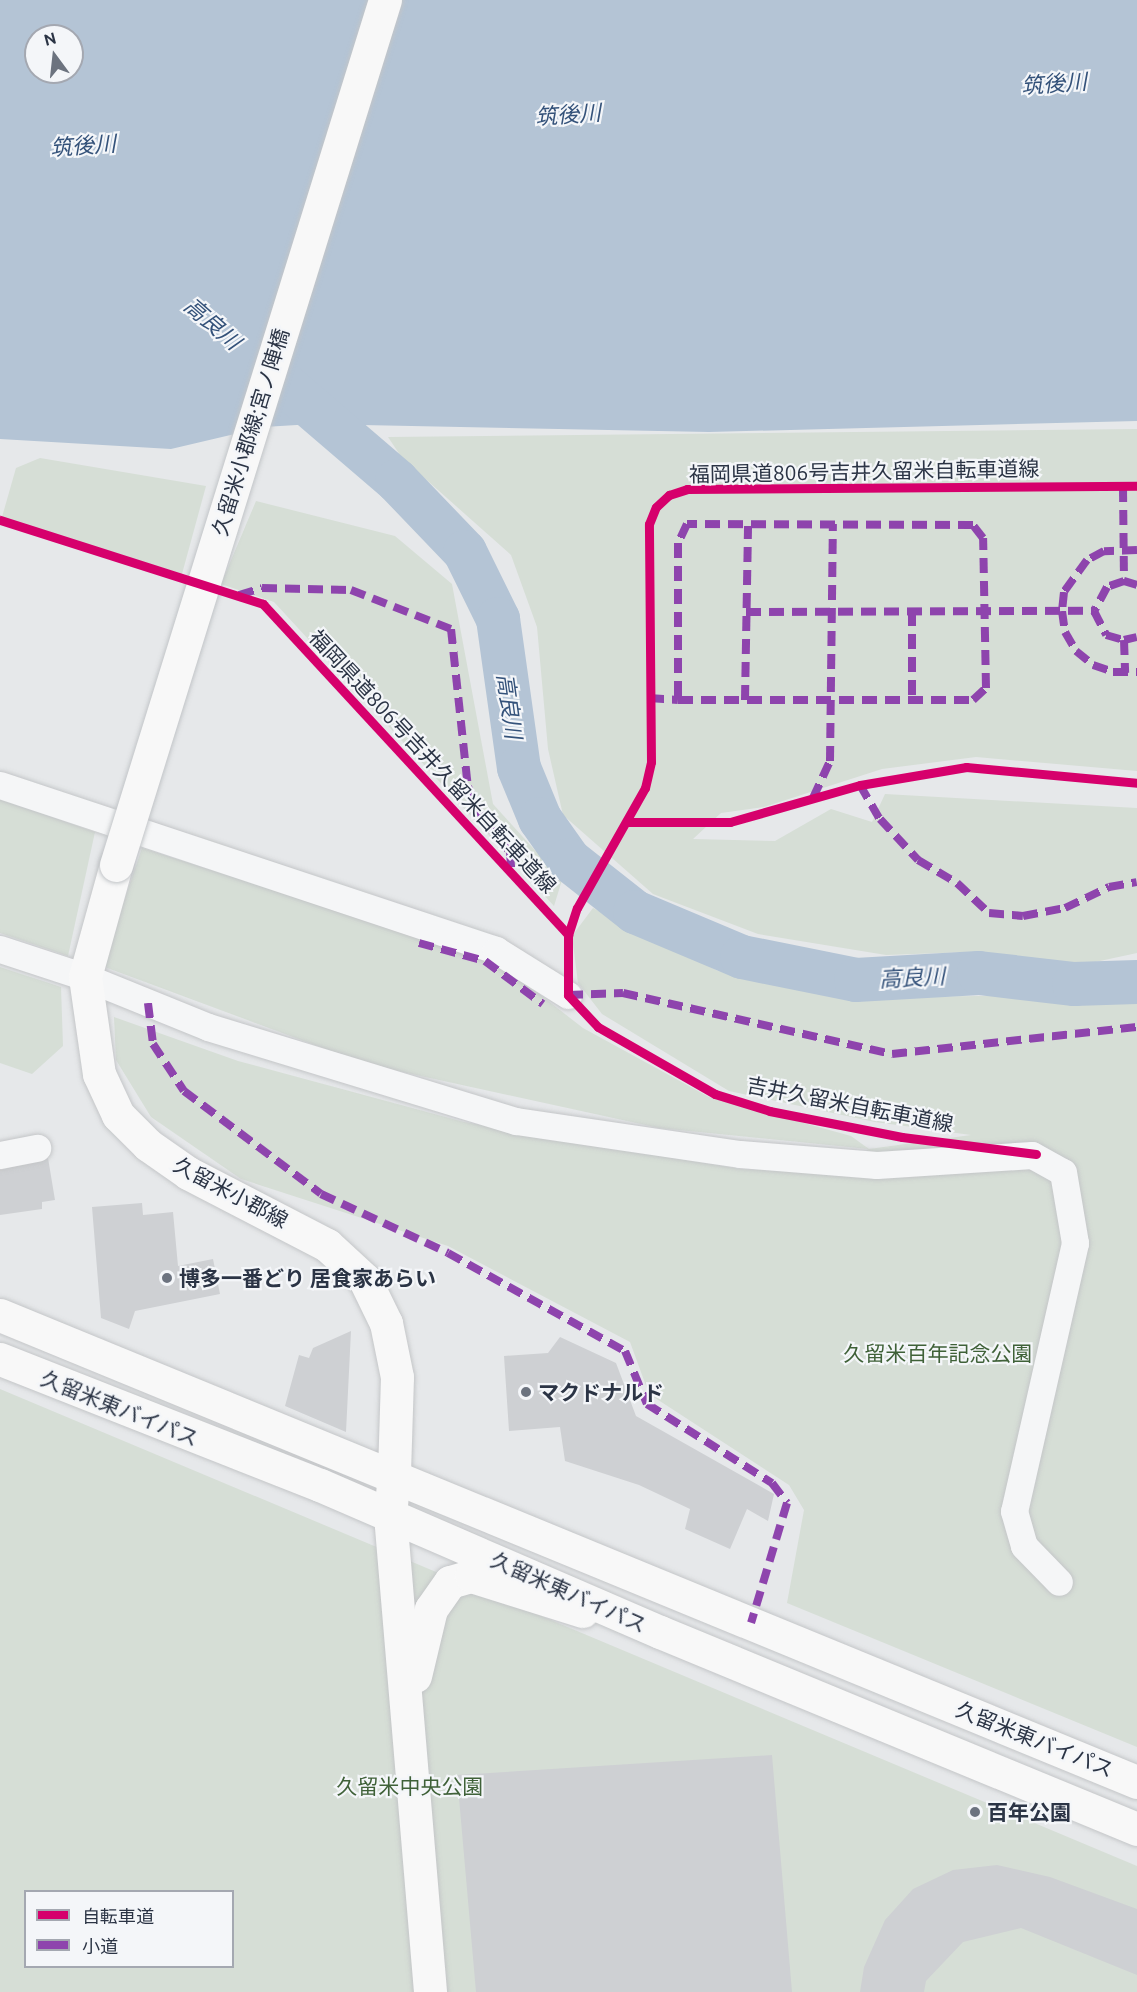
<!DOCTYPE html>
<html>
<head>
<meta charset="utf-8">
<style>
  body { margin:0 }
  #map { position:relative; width:1137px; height:1992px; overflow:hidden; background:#e6e8ea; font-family:Ubuntu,"Noto Sans JP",sans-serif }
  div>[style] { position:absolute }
  .green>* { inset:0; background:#d6ded6 }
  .water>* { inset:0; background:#b4c4d5 }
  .river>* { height:44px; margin:-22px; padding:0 22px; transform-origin:22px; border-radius:22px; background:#b4c4d5 }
  .building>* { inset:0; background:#ced0d3 }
  .roads { filter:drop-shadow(0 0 2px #c4c6c8) drop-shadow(0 0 2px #c4c6c8) }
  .street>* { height:27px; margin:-13.5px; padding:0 13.5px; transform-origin:13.5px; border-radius:13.5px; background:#f5f6f7 }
  .secondary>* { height:33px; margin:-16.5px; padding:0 16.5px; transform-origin:16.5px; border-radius:16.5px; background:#f8f8f8 }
  .primary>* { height:33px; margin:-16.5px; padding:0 16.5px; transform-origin:16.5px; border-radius:16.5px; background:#f8f8f8 }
  .highway>* { height:33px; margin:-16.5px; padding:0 16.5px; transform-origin:16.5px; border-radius:16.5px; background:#f8f8f8 }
  .bridges { filter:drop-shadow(0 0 2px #c2c5c8) drop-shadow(0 0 2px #c2c5c8) }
  .primary-bridge>* { height:33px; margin:-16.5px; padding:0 16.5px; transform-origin:16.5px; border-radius:16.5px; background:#f8f8f8 }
  .quiet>* { height:8px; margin-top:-4px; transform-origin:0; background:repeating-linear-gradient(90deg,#8e44ad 0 15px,transparent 0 23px) }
  .cycleway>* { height:9px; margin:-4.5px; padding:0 4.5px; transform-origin:4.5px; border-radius:4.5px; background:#d6006c }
  .dots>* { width:16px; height:16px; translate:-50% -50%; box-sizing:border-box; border:3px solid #f4f6f9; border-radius:50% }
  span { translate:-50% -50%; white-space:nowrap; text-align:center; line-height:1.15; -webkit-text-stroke:4.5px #f4f6f9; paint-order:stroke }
  .street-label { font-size:21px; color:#2b3445 }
  .poi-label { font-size:21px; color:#2b3445; font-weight:700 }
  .left { translate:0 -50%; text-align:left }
  .park-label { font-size:21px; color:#3f6138 }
  .water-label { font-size:22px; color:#34527a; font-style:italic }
  .legend { position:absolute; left:24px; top:1890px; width:210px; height:78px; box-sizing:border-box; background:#f4f6f9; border:2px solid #a4a8b1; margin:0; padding:8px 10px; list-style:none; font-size:18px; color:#2b3445 }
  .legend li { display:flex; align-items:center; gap:12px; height:30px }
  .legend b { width:30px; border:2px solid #a4a8b1 }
  .north { position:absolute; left:24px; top:24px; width:60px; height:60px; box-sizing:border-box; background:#f4f6f9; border:2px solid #a4a8b1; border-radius:50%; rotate:345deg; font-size:16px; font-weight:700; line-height:24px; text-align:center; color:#2b3445 }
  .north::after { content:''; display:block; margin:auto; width:21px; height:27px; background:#6c737f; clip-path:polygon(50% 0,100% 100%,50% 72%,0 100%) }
</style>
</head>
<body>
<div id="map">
  <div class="green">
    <i style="clip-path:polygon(1137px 429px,1137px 771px,976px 757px,882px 769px,764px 807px,721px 813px,693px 839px,775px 841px,831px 809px,872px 822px,885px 794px,1137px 808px,1137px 953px,1086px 964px,969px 952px,886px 955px,758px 934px,653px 894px,563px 815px,548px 749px,537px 627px,511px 555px,402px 458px,388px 437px)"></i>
    <i style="clip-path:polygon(40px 458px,206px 486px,182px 574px,2px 517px,16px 468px)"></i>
    <i style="clip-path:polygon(256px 501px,395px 536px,452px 584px,493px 804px,562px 880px,554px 906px,274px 602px,221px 584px)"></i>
    <i style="clip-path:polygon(0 799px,95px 832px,68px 956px,0 933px)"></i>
    <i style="clip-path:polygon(142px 848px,494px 959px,583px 1028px,709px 1097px,851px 1136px,869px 1149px,971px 1135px,875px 1122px,729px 1091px,602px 1014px,578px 983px,572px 936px,593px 908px,718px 971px,899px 997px,1137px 994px,1137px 1747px,787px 1603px,804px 1510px,789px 1485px,649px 1394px,630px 1342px,448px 1246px,241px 1179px,151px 1117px,116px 1060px,114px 1017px,238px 1061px,464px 1122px,740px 1169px,849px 1174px,868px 1149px,659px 1128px,366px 1064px,102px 966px)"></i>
    <i style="clip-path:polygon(0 967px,61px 987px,63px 1046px,32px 1074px,0 1063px)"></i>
    <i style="clip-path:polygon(evenodd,0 1389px,1137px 1866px,1137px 1992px,0 1992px,0 1389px,26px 1892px,232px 1892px,232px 1966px,26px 1966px,26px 1892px)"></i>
  </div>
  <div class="water">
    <i style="clip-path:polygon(evenodd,0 0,1137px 0,1137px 421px,709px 432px,313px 424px,264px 427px,171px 449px,0 439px,0 0,36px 36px,72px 36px,72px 72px,36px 72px,36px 36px)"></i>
  </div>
  <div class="river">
    <i style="left:284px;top:384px;width:149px;rotate:40.6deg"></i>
    <i style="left:397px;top:481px;width:98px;rotate:46.2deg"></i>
    <i style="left:465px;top:552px;width:75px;rotate:63.8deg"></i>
    <i style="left:498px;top:619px;width:150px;rotate:82deg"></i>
    <i style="left:519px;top:768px;width:55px;rotate:67.6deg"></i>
    <i style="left:540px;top:819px;width:50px;rotate:54.7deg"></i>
    <i style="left:569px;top:860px;width:84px;rotate:38.2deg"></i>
    <i style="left:635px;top:912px;width:116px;rotate:22.8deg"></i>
    <i style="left:742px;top:957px;width:116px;rotate:11.4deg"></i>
    <i style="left:856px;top:980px;width:123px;rotate:-3.3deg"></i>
    <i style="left:979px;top:973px;width:96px;rotate:6.6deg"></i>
    <i style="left:1074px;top:984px;width:63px;rotate:-1.8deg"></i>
  </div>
  <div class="building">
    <i style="clip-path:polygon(48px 1158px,55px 1200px,42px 1202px,42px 1209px,0 1215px,0 1170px)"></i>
    <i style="clip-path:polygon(142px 1203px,143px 1215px,173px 1212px,178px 1266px,213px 1259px,220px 1294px,135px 1311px,129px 1329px,101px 1318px,92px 1207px)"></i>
    <i style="clip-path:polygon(351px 1331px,346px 1432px,285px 1406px,299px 1355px,309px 1358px,313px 1348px)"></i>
    <i style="clip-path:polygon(560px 1337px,616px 1363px,636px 1416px,774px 1494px,768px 1521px,747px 1509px,730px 1549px,685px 1529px,690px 1509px,639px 1485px,565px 1461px,560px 1427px,509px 1431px,504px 1356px,548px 1353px)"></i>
    <i style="clip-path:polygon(772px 1755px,792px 1992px,476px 1992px,457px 1775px)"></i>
    <i style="clip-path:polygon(997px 1865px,1050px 1877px,1137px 1909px,1137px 1975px,1021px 1928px,963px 1942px,926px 1981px,924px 1992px,860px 1992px,864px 1967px,885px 1920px,913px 1889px,953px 1870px)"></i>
  </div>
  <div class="roads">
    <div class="street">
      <i style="left:0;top:785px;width:523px;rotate:18.4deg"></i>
      <i style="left:496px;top:950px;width:85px;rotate:32deg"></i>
      <i style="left:0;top:949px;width:89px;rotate:18.2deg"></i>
      <i style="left:85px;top:977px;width:133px;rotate:22.1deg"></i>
      <i style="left:208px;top:1027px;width:322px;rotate:17deg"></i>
      <i style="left:516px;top:1121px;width:226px;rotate:8.4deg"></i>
      <i style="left:740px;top:1154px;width:137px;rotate:4.6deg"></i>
      <i style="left:877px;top:1165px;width:155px;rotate:-3.7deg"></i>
      <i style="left:1032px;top:1155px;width:35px;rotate:29deg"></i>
      <i style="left:1063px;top:1172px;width:72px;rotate:80.4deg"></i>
      <i style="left:1075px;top:1243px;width:275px;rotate:102.8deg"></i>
      <i style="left:1014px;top:1511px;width:36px;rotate:74deg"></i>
      <i style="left:1024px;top:1546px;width:50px;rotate:45.8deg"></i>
      <i style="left:0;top:1155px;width:38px;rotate:-11deg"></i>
    </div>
    <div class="secondary">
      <i style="left:394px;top:1474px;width:41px;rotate:95.6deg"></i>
      <i style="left:390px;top:1515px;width:479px;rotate:85.2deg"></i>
      <i style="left:415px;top:1676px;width:69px;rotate:-76.6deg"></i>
      <i style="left:431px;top:1609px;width:33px;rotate:-55deg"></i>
      <i style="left:450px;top:1582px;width:22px;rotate:-16deg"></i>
      <i style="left:471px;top:1576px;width:117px;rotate:17.4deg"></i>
    </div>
    <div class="primary">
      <i style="left:116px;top:865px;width:116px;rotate:105.5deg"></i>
      <i style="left:85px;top:977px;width:98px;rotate:81.8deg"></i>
      <i style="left:99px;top:1074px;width:45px;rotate:65.1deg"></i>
      <i style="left:118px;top:1115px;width:42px;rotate:45deg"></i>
      <i style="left:148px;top:1145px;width:49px;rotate:35deg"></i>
      <i style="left:188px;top:1173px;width:157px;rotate:27.4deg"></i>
      <i style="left:327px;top:1245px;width:52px;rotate:42.6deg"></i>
      <i style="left:365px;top:1280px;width:48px;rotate:64deg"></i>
      <i style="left:386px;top:1323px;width:55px;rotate:78.5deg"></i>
      <i style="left:397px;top:1377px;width:97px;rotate:91.8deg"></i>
    </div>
    <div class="highway">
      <i style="left:0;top:1315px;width:1229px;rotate:22.33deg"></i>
      <i style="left:0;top:1359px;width:344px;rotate:21.5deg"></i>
      <i style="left:320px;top:1485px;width:370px;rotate:23.4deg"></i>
      <i style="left:660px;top:1632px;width:516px;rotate:22.44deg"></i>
    </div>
  </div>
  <div class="bridges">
    <div class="primary-bridge">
      <i style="left:116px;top:865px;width:906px;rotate:-72.73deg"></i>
    </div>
  </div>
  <div class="quiet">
    <i style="left:1123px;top:487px;width:94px;rotate:89.4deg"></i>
    <i style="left:1137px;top:550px;width:33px;rotate:178deg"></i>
    <i style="left:1104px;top:551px;width:19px;rotate:152deg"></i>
    <i style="left:1087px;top:560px;width:39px;rotate:126deg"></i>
    <i style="left:1064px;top:592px;width:19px;rotate:96deg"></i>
    <i style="left:1062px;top:611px;width:21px;rotate:82deg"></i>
    <i style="left:1065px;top:632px;width:22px;rotate:60deg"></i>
    <i style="left:1076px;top:651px;width:22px;rotate:39deg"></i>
    <i style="left:1093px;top:665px;width:21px;rotate:19deg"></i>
    <i style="left:1113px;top:672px;width:24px"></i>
    <i style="left:1137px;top:585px;width:14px;rotate:-163deg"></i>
    <i style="left:1124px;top:581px;width:18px;rotate:161deg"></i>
    <i style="left:1107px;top:587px;width:27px;rotate:118deg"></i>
    <i style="left:1094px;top:611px;width:27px;rotate:63deg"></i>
    <i style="left:1106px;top:635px;width:19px;rotate:16deg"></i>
    <i style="left:1124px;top:640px;width:13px;rotate:-13deg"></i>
    <i style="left:239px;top:595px;width:24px;rotate:-17deg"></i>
    <i style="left:262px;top:588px;width:89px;rotate:1.3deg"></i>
    <i style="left:351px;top:590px;width:107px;rotate:21.3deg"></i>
    <i style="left:451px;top:629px;width:159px;rotate:83.9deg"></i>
    <i style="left:468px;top:787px;width:36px;rotate:66deg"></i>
    <i style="left:483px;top:820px;width:42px;rotate:49.8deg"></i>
    <i style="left:510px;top:852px;width:16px;rotate:86deg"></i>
    <i style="left:912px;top:611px;width:87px;rotate:90deg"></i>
    <i style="left:746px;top:612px;width:348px;rotate:-0.2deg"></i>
    <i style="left:1124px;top:640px;width:33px;rotate:88deg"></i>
    <i style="left:649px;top:698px;width:29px;rotate:4deg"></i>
    <i style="left:678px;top:700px;width:295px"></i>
    <i style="left:973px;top:700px;width:18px;rotate:-43deg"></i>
    <i style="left:986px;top:688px;width:150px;rotate:-91.1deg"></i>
    <i style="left:983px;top:538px;width:16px;rotate:-128deg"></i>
    <i style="left:973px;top:525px;width:286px;rotate:-179.8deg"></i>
    <i style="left:687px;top:524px;width:21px;rotate:115deg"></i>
    <i style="left:678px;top:543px;width:157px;rotate:90deg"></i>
    <i style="left:745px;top:700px;width:174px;rotate:-89deg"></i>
    <i style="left:860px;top:785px;width:39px;rotate:60deg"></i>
    <i style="left:880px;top:819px;width:56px;rotate:47.2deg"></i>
    <i style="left:918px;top:860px;width:45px;rotate:30.5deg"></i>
    <i style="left:957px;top:883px;width:44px;rotate:43.2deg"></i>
    <i style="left:989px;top:913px;width:34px;rotate:5deg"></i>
    <i style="left:1023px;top:916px;width:43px;rotate:-10.8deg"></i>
    <i style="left:1065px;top:908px;width:49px;rotate:-25.5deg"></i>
    <i style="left:1109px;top:887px;width:28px;rotate:-10deg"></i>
    <i style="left:813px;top:798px;width:41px;rotate:-65.3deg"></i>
    <i style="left:830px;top:761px;width:237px;rotate:-89.3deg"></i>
    <i style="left:419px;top:943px;width:68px;rotate:15.3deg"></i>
    <i style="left:485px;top:961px;width:72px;rotate:36.6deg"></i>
    <i style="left:568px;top:995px;width:55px;rotate:-2.1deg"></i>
    <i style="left:623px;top:993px;width:276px;rotate:12.8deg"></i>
    <i style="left:892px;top:1054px;width:246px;rotate:-6.3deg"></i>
    <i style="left:148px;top:1003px;width:41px;rotate:83deg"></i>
    <i style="left:153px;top:1044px;width:56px;rotate:56.6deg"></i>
    <i style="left:184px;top:1091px;width:171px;rotate:36.9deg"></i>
    <i style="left:321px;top:1194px;width:140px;rotate:24.9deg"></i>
    <i style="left:448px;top:1253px;width:202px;rotate:29deg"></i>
    <i style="left:625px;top:1351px;width:57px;rotate:67.5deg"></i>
    <i style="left:647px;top:1404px;width:148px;rotate:32.3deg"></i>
    <i style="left:772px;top:1483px;width:25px;rotate:53deg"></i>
    <i style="left:787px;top:1503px;width:125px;rotate:106.7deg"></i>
  </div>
  <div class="cycleway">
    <i style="left:0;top:520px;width:276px;rotate:17.7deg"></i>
    <i style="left:263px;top:604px;width:450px;rotate:47.3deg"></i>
    <i style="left:628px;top:822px;width:102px"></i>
    <i style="left:730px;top:822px;width:135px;rotate:-15.9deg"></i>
    <i style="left:860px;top:785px;width:108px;rotate:-9.6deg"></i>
    <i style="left:966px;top:767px;width:172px;rotate:5.3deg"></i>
    <i style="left:1036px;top:1154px;width:135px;rotate:-172.8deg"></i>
    <i style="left:902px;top:1137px;width:135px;rotate:-168.9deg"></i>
    <i style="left:770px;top:1111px;width:58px;rotate:-162.8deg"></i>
    <i style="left:715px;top:1094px;width:135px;rotate:-150.2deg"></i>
    <i style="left:598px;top:1027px;width:44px;rotate:-133.2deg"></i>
    <i style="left:568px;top:995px;width:60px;rotate:-90deg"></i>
    <i style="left:568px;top:935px;width:28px;rotate:-72deg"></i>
    <i style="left:577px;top:908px;width:138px;rotate:-60.5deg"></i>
    <i style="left:645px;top:788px;width:27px;rotate:-77deg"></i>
    <i style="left:651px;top:762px;width:238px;rotate:-90.5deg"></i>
    <i style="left:649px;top:524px;width:18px;rotate:-68deg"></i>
    <i style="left:656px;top:507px;width:18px;rotate:-43deg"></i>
    <i style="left:669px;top:495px;width:19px;rotate:-18deg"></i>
    <i style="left:687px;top:489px;width:450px;rotate:-0.4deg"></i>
  </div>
  <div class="dots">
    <i style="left:167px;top:1278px;background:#6c737f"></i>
    <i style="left:526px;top:1392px;background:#6c737f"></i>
    <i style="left:975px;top:1812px;background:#6c737f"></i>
  </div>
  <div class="street-label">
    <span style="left:250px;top:432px;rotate:-73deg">久留米小郡線;宮ノ陣橋</span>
    <span style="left:864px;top:471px;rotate:-1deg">福岡県道806号吉井久留米自転車道線</span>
    <span style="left:433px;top:761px;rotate:47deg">福岡県道806号吉井久留米自転車道線</span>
    <span style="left:850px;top:1104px;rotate:11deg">吉井久留米自転車道線</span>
    <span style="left:231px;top:1192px;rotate:28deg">久留米小郡線</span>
    <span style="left:120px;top:1408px;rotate:22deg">久留米東バイパス</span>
    <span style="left:569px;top:1592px;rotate:24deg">久留米東バイパス</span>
    <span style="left:1035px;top:1739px;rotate:22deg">久留米東バイパス</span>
  </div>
  <div class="poi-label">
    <span class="left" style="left:179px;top:1278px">博多一番どり 居食家あらい</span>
    <span class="left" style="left:538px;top:1392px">マクドナルド</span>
    <span class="left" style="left:987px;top:1812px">百年公園</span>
  </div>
  <div class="park-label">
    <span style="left:938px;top:1353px">久留米百年記念公園</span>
    <span style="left:410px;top:1786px">久留米中央公園</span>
  </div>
  <div class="water-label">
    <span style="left:1054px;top:83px;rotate:-4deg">筑後川</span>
    <span style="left:568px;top:114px;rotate:-4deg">筑後川</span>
    <span style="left:83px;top:145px;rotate:-4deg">筑後川</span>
    <span style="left:213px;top:323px;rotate:41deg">高良川</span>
    <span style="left:510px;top:706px;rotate:82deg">高良川</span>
    <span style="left:912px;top:977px;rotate:-3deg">高良川</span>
  </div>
  <ul class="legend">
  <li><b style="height:8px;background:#d6006c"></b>自転車道</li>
  <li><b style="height:8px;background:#8e44ad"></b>小道</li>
  </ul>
  <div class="north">N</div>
</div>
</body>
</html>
